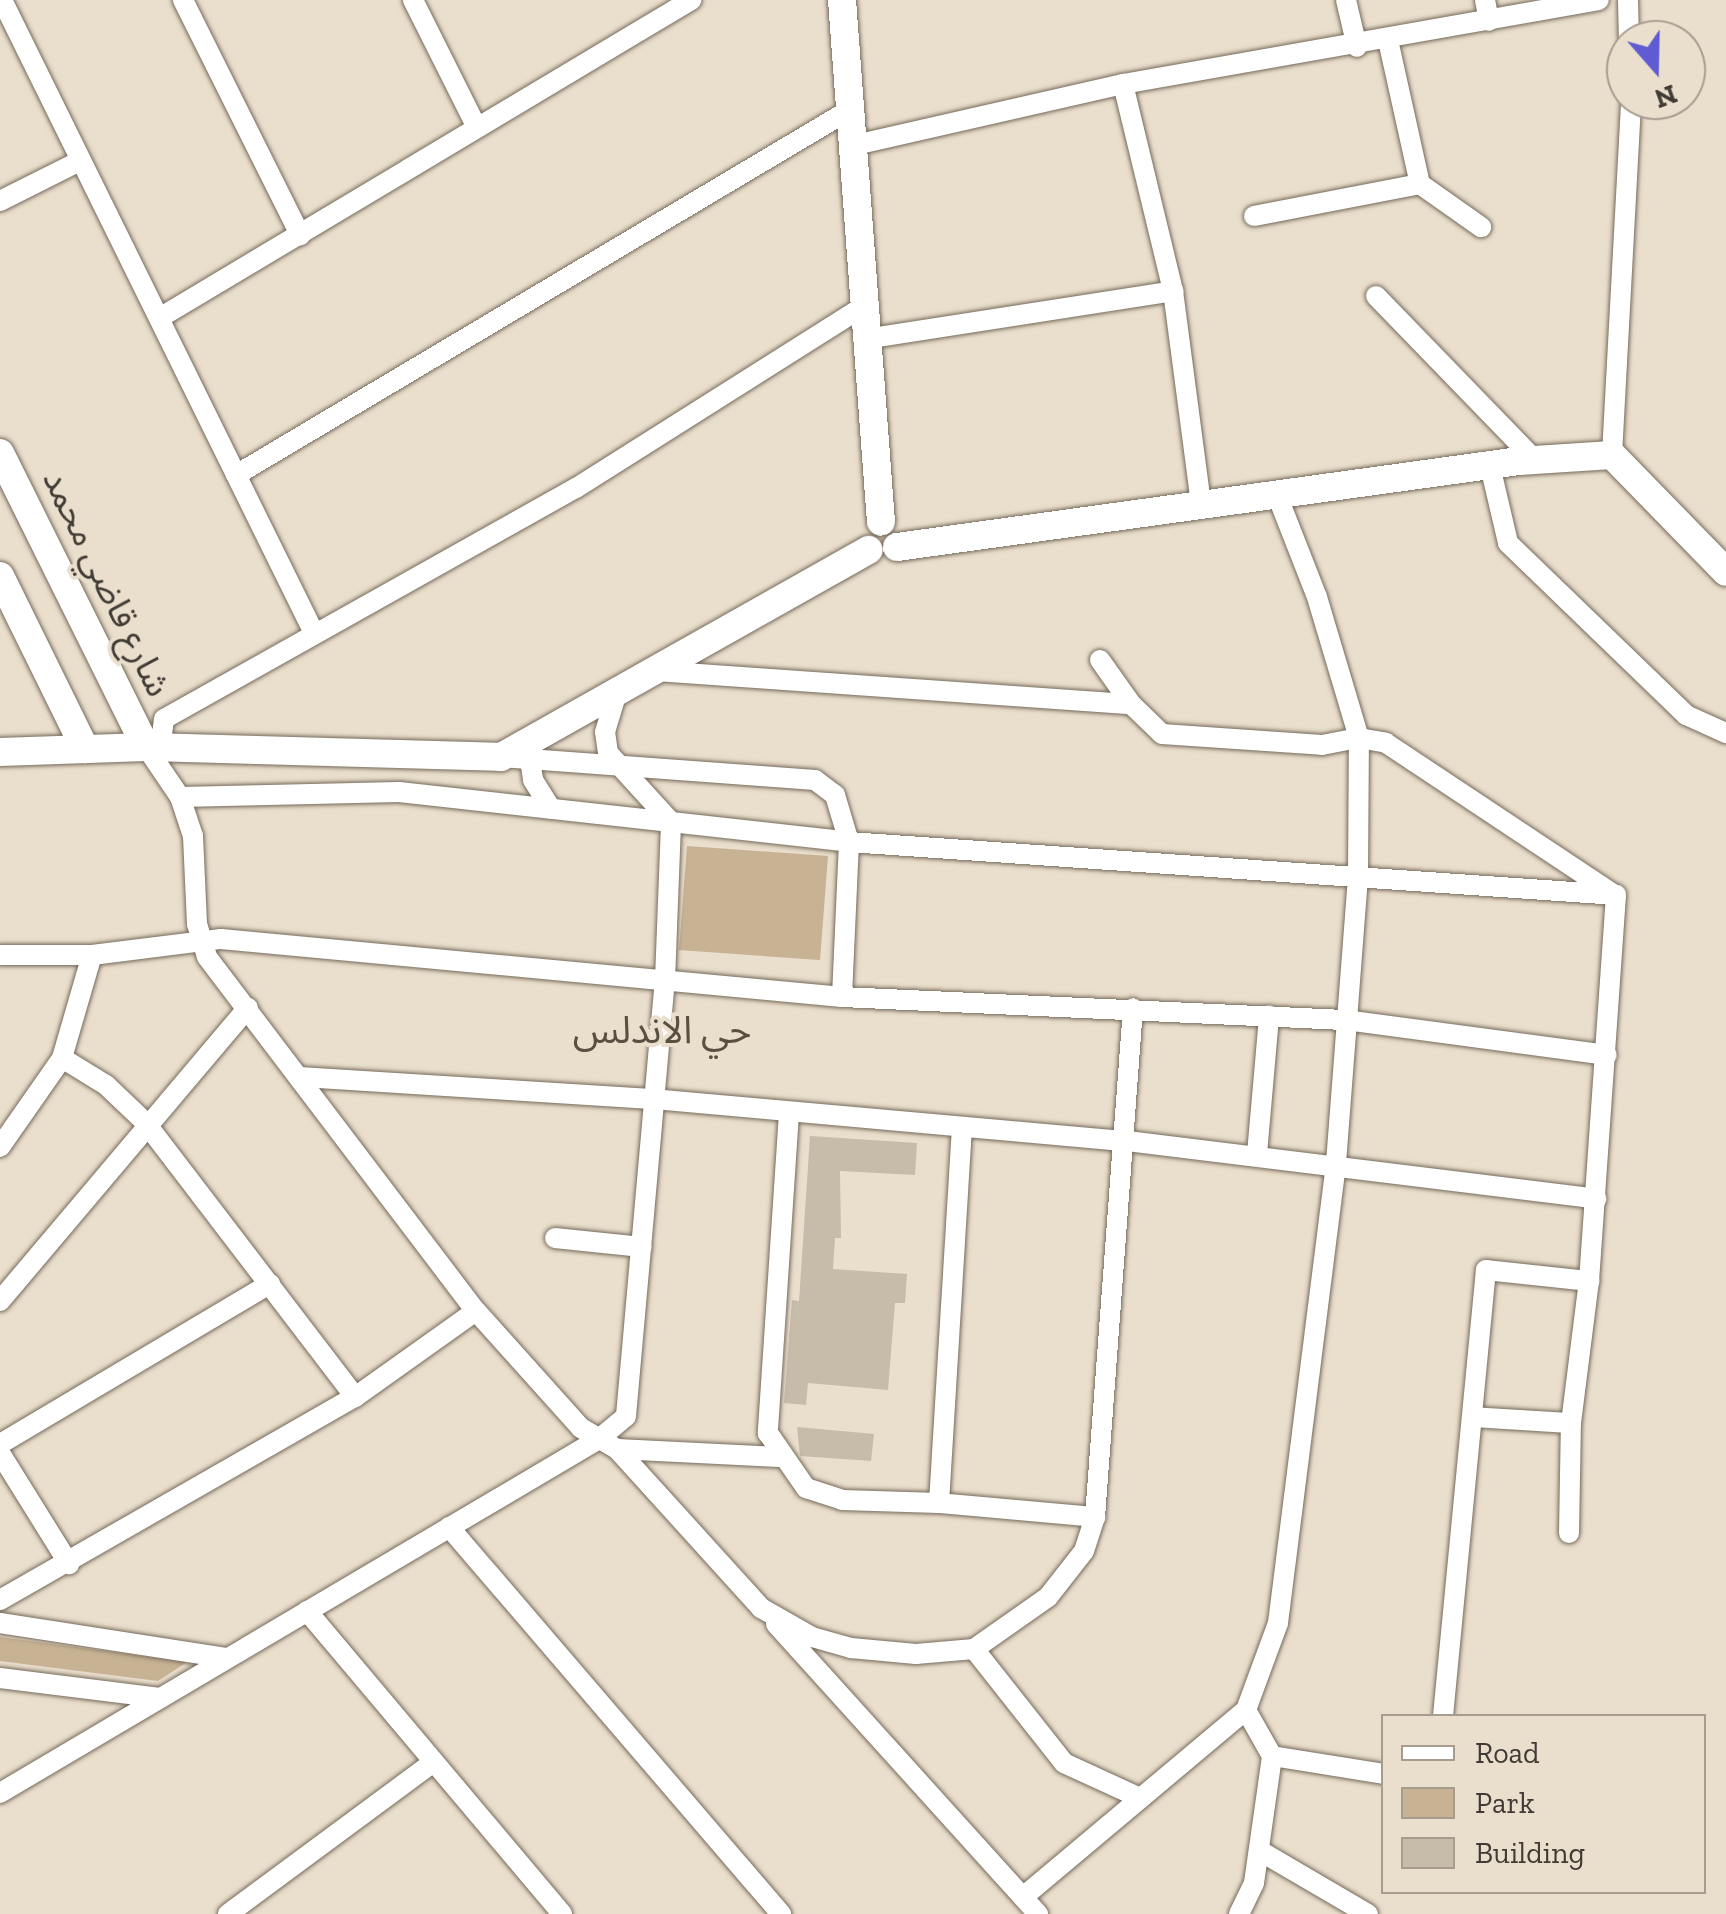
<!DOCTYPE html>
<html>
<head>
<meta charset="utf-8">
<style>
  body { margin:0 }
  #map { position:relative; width:1726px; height:1914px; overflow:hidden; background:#eadecc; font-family:"Zilla Slab","Noto Sans Arabic",serif }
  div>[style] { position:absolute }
  .green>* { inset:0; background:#c7b293 }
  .building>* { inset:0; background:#c7bbaa }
  .roads { filter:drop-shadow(0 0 2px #756a5b) drop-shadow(0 0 2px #756a5b) }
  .street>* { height:20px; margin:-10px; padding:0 10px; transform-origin:10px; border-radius:10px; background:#fff }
  .secondary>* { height:28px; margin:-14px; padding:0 14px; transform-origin:14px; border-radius:14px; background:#fff }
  span { translate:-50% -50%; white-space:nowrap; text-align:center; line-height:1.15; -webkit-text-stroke:8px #eadecc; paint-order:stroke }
  .street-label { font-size:35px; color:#403b34 }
  .neighbourhood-label { font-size:38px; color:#5a5041 }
  .legend { position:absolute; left:1381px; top:1714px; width:325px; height:180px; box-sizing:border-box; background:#eadecc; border:2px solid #a69d8f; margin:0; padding:12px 18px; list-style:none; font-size:30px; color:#403b34 }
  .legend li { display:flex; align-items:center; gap:20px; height:50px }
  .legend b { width:50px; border:2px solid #a69d8f }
  .north { position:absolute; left:1606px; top:20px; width:100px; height:100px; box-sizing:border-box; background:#eadecc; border:2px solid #a69d8f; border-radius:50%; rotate:160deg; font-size:28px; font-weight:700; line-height:40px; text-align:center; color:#403b34 }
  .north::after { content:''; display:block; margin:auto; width:35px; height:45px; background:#5f5bd3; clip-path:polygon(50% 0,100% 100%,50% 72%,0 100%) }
</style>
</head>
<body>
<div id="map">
  <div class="green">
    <i style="clip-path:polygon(687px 846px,828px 856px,820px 960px,679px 950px)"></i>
    <i style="clip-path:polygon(0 1637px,187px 1662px,158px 1681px,0 1661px)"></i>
  </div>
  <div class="building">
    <i style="clip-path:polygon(810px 1136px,917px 1143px,915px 1175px,840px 1171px,841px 1238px,835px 1238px,833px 1269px,907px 1274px,905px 1303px,895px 1303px,888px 1390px,808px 1383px,806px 1405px,784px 1403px,792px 1300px,799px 1301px)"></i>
    <i style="clip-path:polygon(797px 1427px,874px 1434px,871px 1461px,800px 1456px)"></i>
  </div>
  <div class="roads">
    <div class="street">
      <i style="left:2px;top:0;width:706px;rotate:63.76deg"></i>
      <i style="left:183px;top:0;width:263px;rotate:63.5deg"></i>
      <i style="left:413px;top:0;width:143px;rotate:63.4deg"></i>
      <i style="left:1346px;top:0;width:48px;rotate:76.8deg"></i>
      <i style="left:1485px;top:0;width:21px;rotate:79deg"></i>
      <i style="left:1628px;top:0;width:40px;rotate:88.6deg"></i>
      <i style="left:1388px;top:40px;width:148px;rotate:77.5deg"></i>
      <i style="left:1420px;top:184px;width:75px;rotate:35.2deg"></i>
      <i style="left:1123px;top:84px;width:213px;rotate:76.4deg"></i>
      <i style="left:1173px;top:291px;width:216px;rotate:82.5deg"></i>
      <i style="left:855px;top:145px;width:275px;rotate:-12.8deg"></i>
      <i style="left:1123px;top:84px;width:483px;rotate:-10deg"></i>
      <i style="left:0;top:201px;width:89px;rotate:-26.6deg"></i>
      <i style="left:1254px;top:216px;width:169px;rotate:-10.9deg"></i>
      <i style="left:1376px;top:296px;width:228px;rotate:45.9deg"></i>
      <i style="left:161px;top:317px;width:618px;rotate:-30.88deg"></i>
      <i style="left:871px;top:338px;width:306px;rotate:-8.8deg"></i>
      <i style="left:1612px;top:455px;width:356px;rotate:-86.9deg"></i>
      <i style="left:1490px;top:466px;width:79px;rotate:76.8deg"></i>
      <i style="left:1508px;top:543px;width:248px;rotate:44deg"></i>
      <i style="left:1686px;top:715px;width:44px;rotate:24.2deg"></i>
      <i style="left:236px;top:475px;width:716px;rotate:-30.76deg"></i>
      <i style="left:1100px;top:660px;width:54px;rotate:54.8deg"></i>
      <i style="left:656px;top:671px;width:476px;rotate:4deg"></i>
      <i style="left:1131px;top:704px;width:43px;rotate:44.1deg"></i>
      <i style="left:1162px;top:734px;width:160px;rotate:3.9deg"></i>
      <i style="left:1322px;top:745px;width:38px;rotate:-11deg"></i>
      <i style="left:1359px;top:738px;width:27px;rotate:10deg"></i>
      <i style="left:1386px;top:743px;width:271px;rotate:33.6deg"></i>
      <i style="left:146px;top:747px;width:60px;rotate:55.8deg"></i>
      <i style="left:180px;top:797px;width:41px;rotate:71.6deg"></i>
      <i style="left:193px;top:836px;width:88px;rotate:87.4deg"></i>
      <i style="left:197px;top:924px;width:34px;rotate:73deg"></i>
      <i style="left:207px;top:957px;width:445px;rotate:52.8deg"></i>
      <i style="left:476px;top:1311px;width:157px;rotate:48.1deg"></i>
      <i style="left:581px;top:1428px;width:42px;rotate:30.3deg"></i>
      <i style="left:617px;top:1449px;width:215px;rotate:47.8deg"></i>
      <i style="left:761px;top:1608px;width:59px;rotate:29.6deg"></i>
      <i style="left:812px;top:1637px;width:41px;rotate:15.8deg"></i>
      <i style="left:851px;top:1648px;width:65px;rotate:5.3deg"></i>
      <i style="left:916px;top:1654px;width:58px;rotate:-4.9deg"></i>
      <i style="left:974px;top:1649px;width:90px;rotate:-35.1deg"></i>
      <i style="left:1048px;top:1597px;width:58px;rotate:-52deg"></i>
      <i style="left:1084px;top:1551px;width:36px;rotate:-72deg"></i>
      <i style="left:1095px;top:1517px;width:510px;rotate:-85.73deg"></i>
      <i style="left:160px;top:748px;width:29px;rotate:-82deg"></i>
      <i style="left:164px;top:719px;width:472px;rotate:-29.3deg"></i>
      <i style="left:576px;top:488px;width:344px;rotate:-32.3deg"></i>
      <i style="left:501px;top:757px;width:315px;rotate:4.2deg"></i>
      <i style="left:815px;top:780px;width:25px;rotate:37deg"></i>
      <i style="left:835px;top:795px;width:49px;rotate:73.4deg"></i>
      <i style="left:849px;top:842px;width:769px;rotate:3.95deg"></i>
      <i style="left:530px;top:760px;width:20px;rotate:81deg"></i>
      <i style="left:533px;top:780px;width:34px;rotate:58deg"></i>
      <i style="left:180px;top:797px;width:219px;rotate:-1.3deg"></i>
      <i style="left:399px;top:792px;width:453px;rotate:6.3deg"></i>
      <i style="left:849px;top:842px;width:155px;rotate:92.6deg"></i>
      <i style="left:0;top:955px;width:92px"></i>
      <i style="left:92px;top:955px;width:130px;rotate:-7.1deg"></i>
      <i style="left:221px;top:939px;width:624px;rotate:5.34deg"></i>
      <i style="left:842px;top:997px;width:504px;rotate:2.62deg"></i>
      <i style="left:1345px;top:1020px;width:264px;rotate:7.6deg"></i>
      <i style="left:62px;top:1058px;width:52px;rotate:31.5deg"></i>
      <i style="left:106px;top:1085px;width:54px;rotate:43.5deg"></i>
      <i style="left:145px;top:1122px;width:346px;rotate:52.6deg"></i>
      <i style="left:301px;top:1077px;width:353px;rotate:3.6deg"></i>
      <i style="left:653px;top:1099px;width:476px;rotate:5.1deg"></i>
      <i style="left:1127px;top:1141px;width:473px;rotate:7deg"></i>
      <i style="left:789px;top:1113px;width:321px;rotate:93.8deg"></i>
      <i style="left:768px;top:1433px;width:67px;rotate:55.4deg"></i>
      <i style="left:806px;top:1488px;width:38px;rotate:18deg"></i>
      <i style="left:842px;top:1500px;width:97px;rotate:1.8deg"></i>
      <i style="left:939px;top:1503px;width:375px;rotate:-86.5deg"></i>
      <i style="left:0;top:1147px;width:108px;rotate:-55.1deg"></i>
      <i style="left:62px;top:1058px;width:107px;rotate:-73.8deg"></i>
      <i style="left:1257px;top:1154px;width:139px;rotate:-85deg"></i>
      <i style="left:555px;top:1238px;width:87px;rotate:5.9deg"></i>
      <i style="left:0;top:1301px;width:384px;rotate:-49.8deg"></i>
      <i style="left:1472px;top:1417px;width:99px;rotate:3.5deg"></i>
      <i style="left:0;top:1444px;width:314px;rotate:-30.7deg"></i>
      <i style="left:617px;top:1449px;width:162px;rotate:2.8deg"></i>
      <i style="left:0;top:1453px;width:131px;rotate:58.1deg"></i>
      <i style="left:939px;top:1503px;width:157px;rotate:5.1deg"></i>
      <i style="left:449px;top:1527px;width:510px;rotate:49.37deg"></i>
      <i style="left:1569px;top:1533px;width:110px;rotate:-89deg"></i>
      <i style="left:1571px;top:1423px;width:143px;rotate:-82.8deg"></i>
      <i style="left:1589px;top:1281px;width:387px;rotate:-86deg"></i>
      <i style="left:0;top:1600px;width:409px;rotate:-29.8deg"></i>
      <i style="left:355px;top:1397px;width:148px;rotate:-35.4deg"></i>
      <i style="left:307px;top:1611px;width:396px;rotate:49.9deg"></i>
      <i style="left:0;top:1623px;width:230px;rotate:8.8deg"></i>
      <i style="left:776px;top:1624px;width:391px;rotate:47.9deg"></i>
      <i style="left:974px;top:1649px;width:145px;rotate:51.7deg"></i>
      <i style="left:1064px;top:1763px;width:84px;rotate:24.7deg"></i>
      <i style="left:0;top:1678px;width:161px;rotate:7.1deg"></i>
      <i style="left:1443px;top:1716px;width:448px;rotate:-84.5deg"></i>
      <i style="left:1486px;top:1270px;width:104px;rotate:6.1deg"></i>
      <i style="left:1272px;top:1756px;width:113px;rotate:9.1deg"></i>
      <i style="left:0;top:1793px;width:696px;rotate:-30.58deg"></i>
      <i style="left:599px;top:1439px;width:35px;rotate:-40deg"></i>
      <i style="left:626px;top:1416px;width:438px;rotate:-84.9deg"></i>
      <i style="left:665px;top:980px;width:158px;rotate:-87.8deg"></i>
      <i style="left:671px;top:822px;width:93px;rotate:-132.4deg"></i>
      <i style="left:608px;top:753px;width:21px;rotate:-98deg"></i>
      <i style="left:605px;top:732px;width:42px;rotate:-73.3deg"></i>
      <i style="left:1260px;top:1851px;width:125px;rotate:30.3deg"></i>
      <i style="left:1023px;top:1897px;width:291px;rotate:-40deg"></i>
      <i style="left:1246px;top:1710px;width:93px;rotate:-69.8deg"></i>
      <i style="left:1278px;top:1623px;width:464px;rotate:-82.8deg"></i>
      <i style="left:1336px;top:1163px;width:290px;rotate:-85.6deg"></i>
      <i style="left:1358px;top:874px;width:136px;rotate:-89.6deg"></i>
      <i style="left:1359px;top:738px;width:147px;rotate:-106.6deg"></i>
      <i style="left:1317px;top:597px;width:110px;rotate:-111.4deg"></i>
      <i style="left:228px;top:1914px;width:254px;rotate:-36.5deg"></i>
      <i style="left:1239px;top:1914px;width:34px;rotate:-64deg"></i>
      <i style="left:1254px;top:1883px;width:128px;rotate:-81.9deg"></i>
      <i style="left:1272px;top:1756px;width:53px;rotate:-119.5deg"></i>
    </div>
    <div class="secondary">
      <i style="left:842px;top:0;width:523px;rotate:85.73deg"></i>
      <i style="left:0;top:453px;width:328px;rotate:63.6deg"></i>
      <i style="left:897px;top:547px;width:628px;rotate:-7.87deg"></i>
      <i style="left:1519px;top:461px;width:93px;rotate:-3.7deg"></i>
      <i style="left:1612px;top:455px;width:163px;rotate:45.7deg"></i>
      <i style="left:0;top:576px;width:193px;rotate:63.8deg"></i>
      <i style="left:0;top:752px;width:146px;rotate:-2deg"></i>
      <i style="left:146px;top:747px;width:355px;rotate:1.6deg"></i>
      <i style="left:501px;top:757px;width:422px;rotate:-29.4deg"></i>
    </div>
  </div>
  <div class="street-label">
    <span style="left:107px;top:583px;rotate:64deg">شارع قاضي محمد</span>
  </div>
  <div class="neighbourhood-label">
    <span style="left:662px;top:1031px">حي الاندلس</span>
  </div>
  <ul class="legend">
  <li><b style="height:12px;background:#fff"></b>Road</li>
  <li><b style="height:28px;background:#c7b293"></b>Park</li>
  <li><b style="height:28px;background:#c7bbaa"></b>Building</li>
  </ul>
  <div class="north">N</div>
</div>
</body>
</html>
